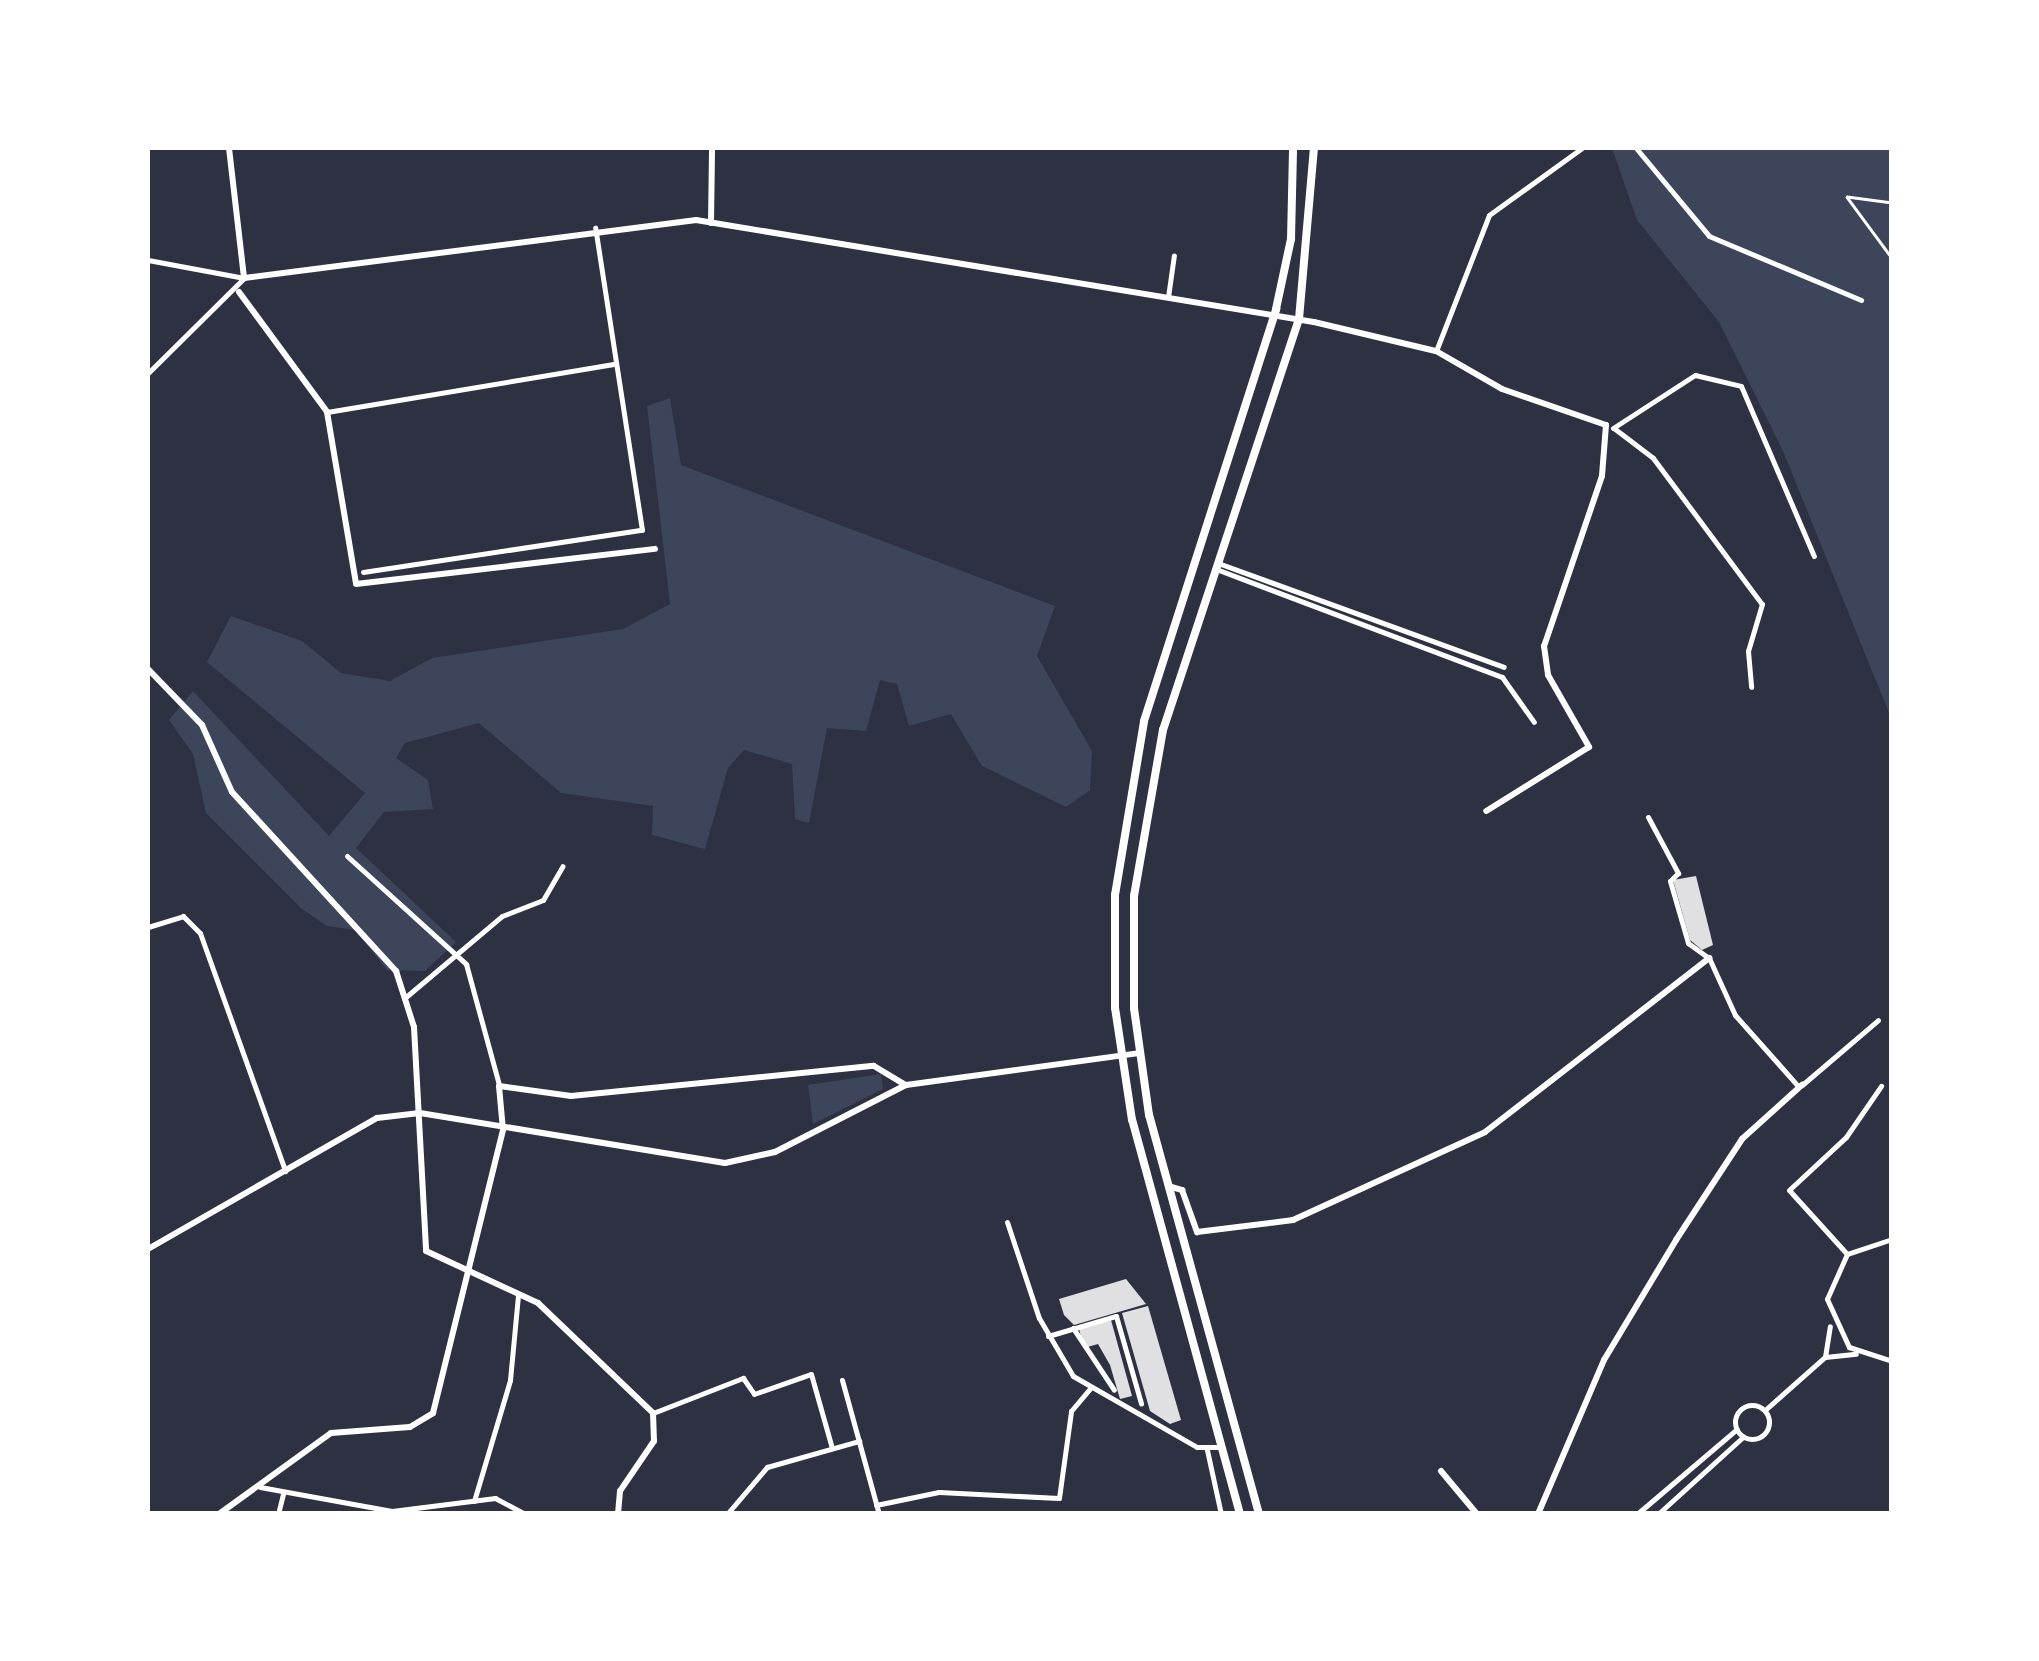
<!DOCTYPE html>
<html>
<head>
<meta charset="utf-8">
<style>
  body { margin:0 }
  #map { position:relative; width:2039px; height:1661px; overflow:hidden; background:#2d3142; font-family:"IBM Plex Sans",sans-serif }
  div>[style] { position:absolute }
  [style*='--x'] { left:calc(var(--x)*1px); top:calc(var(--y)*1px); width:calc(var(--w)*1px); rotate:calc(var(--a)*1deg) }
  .green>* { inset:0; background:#3c4559 }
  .building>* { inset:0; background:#e0e0e3 }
  .path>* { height:2.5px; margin:-1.25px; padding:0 1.25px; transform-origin:1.25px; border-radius:1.25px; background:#fff }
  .minor>* { height:5px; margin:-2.5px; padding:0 2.5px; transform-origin:2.5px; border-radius:2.5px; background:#fff }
  .minor>.ring { margin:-2.5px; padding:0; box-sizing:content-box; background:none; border:5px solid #fff; border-radius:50% }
  .tertiary>* { height:6px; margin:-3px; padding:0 3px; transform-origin:3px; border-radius:3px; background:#fff }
  .primary>* { height:8px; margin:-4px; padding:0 4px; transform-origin:4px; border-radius:4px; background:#fff }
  span { translate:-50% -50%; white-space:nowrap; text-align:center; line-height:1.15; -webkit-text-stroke:10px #fff; paint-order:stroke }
  .frame { position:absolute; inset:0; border:150px solid #fff; pointer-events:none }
</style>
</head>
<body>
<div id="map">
  <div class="green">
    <div style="clip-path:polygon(1612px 148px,1891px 148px,1891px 718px,1783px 451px,1719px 322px,1637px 220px)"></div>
    <div style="clip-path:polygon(670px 398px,681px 465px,1055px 606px,1037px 656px,1092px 751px,1090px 790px,1066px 807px,982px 766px,951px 714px,909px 726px,897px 684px,880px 680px,866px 731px,827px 728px,809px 823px,795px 819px,792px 764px,744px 750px,728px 768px,705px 849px,652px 835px,653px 806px,561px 793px,479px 723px,405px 743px,396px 758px,428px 780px,433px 809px,384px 812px,356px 848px,456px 942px,425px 971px,387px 970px,355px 930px,327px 926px,302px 909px,206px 813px,193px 754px,169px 720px,193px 691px,329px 836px,365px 793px,207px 662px,231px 616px,302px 641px,341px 673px,390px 681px,432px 658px,623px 629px,670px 604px,647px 406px)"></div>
    <div style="clip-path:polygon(881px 1074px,883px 1089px,813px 1124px,808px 1085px)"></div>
  </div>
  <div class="building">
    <div style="clip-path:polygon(1696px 876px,1713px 945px,1702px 950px,1690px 940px,1673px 880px)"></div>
    <div style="clip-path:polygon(1126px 1279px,1146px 1304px,1074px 1325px,1064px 1315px,1059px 1299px)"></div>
    <div style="clip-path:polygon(1148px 1306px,1181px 1420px,1170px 1424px,1150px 1411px,1122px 1313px)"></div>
    <div style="clip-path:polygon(1111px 1320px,1132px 1396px,1120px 1399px,1110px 1365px,1098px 1344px,1084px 1348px,1079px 1329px)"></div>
  </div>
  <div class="path">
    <div style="--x:1892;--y:203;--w:45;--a:-172.4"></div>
    <div style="--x:1847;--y:197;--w:76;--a:53.6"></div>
  </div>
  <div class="minor">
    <div style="--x:1636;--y:148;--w:114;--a:50.3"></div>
    <div style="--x:1709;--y:236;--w:165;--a:22.8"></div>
    <div style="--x:148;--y:260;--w:98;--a:10.6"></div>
    <div style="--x:244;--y:278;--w:135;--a:135.3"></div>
    <div style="--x:1168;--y:297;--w:42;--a:-81.9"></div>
    <div style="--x:1436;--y:351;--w:146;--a:-68.7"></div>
    <div style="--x:1489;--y:215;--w:115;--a:-35.8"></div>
    <div style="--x:327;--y:412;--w:292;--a:-9.5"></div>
    <div style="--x:1613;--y:428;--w:98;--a:-32.9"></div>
    <div style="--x:1695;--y:375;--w:47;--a:13.4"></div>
    <div style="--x:1741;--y:386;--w:185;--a:66.8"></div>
    <div style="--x:1615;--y:429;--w:48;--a:37.3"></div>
    <div style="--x:1653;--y:458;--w:182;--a:53.3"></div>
    <div style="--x:1762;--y:604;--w:49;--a:106.6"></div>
    <div style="--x:1748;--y:651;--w:36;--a:85"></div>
    <div style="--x:1218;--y:563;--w:304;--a:20"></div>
    <div style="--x:1216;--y:569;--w:306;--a:20.7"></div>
    <div style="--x:1502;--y:677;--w:55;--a:54.6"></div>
    <div style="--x:363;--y:572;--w:282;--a:-8.6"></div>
    <div style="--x:642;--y:530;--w:306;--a:-98.8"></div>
    <div style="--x:1648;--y:817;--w:64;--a:61.8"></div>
    <div style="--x:1678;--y:873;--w:11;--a:135"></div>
    <div style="--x:1670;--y:881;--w:65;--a:73.8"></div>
    <div style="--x:1688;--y:943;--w:26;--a:36"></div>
    <div style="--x:1709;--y:958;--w:63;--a:65.5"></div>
    <div style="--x:1735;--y:1015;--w:96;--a:48.4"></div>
    <div style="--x:347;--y:856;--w:161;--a:42.2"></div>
    <div style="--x:466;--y:964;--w:125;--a:74.7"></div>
    <div style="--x:148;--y:927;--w:37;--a:-17"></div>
    <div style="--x:183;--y:916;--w:24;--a:45"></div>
    <div style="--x:200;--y:933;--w:253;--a:70.3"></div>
    <div style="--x:407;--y:996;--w:124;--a:-40.1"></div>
    <div style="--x:502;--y:916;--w:44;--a:-21.3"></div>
    <div style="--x:543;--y:900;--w:39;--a:-60"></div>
    <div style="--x:1802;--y:1085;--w:100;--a:-40.5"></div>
    <div style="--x:1007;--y:1222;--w:101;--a:71.6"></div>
    <div style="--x:1039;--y:1318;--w:67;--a:59.6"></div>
    <div style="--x:1073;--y:1376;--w:143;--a:29.8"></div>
    <div style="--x:1197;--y:1447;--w:24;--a:0"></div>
    <div style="--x:1892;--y:1239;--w:47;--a:161.6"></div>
    <div style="--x:1847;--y:1254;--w:49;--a:114"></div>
    <div style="--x:1827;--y:1299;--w:53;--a:65.4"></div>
    <div style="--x:1849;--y:1347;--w:45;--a:18"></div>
    <div style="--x:1847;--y:1254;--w:86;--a:-132.2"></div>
    <div style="--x:1789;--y:1190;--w:78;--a:-42.9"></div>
    <div style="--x:1846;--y:1137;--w:62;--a:-55.5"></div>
    <div style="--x:1073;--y:1328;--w:74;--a:56.5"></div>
    <div style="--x:1048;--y:1336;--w:71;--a:-16.4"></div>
    <div style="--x:1116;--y:1316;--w:91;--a:74"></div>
    <div style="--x:1825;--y:1357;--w:31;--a:-81"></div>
    <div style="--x:842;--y:1380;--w:139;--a:74.6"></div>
    <div class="ring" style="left:1735px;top:1405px;width:29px;height:29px"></div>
    <div style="--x:1765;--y:1410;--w:80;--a:-41.5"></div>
    <div style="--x:1825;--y:1357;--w:31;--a:-6"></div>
    <div style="--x:653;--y:1413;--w:97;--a:-21.3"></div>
    <div style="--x:743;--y:1378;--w:19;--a:55"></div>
    <div style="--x:754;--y:1394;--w:60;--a:-19.3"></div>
    <div style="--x:811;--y:1374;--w:77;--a:74.2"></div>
    <div style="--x:1207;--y:1450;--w:66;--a:77.7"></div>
    <div style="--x:260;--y:1487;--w:134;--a:10.3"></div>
    <div style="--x:392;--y:1511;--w:104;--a:-7.2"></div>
    <div style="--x:495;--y:1498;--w:34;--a:28"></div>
    <div style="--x:474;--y:1501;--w:126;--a:-73.4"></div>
    <div style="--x:510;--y:1380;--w:85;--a:-84.6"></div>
    <div style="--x:876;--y:1505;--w:64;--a:-11.7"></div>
    <div style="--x:939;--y:1492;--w:120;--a:2.9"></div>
    <div style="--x:1059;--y:1498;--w:88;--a:-82.1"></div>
    <div style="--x:1071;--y:1411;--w:30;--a:-50"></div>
    <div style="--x:278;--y:1514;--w:21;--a:-76"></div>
    <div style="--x:727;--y:1514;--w:62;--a:-49.6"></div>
    <div style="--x:767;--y:1467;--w:96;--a:-15.8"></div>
    <div style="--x:1637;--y:1514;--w:131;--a:-40.4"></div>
    <div style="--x:1658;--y:1514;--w:115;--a:-42.2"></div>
  </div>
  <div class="tertiary">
    <div style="--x:229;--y:148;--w:131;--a:83.4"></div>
    <div style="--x:244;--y:278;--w:456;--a:-7.3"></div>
    <div style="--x:696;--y:220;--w:626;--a:9.37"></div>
    <div style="--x:1314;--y:322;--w:125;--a:13.4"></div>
    <div style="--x:1436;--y:351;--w:76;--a:29.9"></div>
    <div style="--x:1502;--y:389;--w:110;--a:19.1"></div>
    <div style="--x:1606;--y:425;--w:51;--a:94.5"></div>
    <div style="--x:1602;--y:476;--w:180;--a:108.8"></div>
    <div style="--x:1544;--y:646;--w:29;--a:82"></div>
    <div style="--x:1548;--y:675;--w:83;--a:60.3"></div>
    <div style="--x:1589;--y:747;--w:121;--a:148.1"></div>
    <div style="--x:711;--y:223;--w:75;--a:-89.2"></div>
    <div style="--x:239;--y:292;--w:149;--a:53.7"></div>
    <div style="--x:327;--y:412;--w:174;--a:80.4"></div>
    <div style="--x:356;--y:584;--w:301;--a:-6.7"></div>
    <div style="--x:148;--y:669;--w:78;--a:46"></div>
    <div style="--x:202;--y:725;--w:73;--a:65.9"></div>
    <div style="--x:232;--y:792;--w:243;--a:47.5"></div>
    <div style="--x:396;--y:971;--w:59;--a:72.2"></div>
    <div style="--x:414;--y:1027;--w:224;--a:86.9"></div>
    <div style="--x:426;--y:1251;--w:123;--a:24.9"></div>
    <div style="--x:538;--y:1303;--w:159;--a:43.7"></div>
    <div style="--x:653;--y:1413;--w:28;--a:88"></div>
    <div style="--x:654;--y:1441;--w:60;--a:124.2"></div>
    <div style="--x:620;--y:1491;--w:23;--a:95"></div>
    <div style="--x:1168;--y:1186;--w:15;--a:16"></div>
    <div style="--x:1182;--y:1190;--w:45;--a:70.3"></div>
    <div style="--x:1197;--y:1232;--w:97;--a:-7.1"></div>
    <div style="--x:1293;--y:1220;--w:211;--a:-24.6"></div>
    <div style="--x:1485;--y:1132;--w:284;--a:-37.8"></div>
    <div style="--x:148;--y:1249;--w:264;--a:-29.8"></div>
    <div style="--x:377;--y:1118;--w:43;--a:-6.6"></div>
    <div style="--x:420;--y:1113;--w:309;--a:9.3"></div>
    <div style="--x:725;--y:1163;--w:51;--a:-12.4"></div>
    <div style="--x:775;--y:1152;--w:147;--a:-27.1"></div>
    <div style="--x:1441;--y:1471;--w:56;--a:50.1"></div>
    <div style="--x:219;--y:1514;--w:138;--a:-35.9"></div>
    <div style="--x:331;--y:1433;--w:79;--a:-4.3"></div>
    <div style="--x:410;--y:1427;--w:27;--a:-31"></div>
    <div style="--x:433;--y:1413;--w:292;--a:-76.1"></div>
    <div style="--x:503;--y:1130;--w:44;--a:-95.2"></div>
    <div style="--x:499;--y:1086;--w:73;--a:7.9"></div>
    <div style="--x:571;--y:1096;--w:304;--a:-5.7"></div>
    <div style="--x:874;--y:1066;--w:37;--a:31"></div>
    <div style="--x:906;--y:1085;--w:235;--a:-7.8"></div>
    <div style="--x:1538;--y:1514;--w:168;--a:-66.8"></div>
    <div style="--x:1604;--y:1360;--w:140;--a:-59"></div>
    <div style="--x:1676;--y:1240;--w:121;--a:-56.8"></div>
    <div style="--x:1742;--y:1139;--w:81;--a:-42"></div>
  </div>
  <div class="primary">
    <div style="--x:1240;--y:1514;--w:409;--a:-105.3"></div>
    <div style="--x:1132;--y:1120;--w:113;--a:-98.6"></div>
    <div style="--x:1115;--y:1008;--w:113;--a:-90"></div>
    <div style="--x:1115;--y:895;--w:176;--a:-80.5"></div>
    <div style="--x:1144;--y:721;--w:433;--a:-72.2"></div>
    <div style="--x:1276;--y:309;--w:72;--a:-77.9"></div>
    <div style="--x:1291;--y:239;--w:91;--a:-88.7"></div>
    <div style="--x:1259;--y:1514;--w:414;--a:-105.4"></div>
    <div style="--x:1149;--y:1115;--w:108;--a:-98"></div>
    <div style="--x:1134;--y:1008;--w:112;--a:-90"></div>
    <div style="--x:1134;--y:896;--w:169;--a:-80.1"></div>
    <div style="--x:1163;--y:730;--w:433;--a:-71.7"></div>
    <div style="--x:1299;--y:319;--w:172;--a:-85"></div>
  </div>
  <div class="frame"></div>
</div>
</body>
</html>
